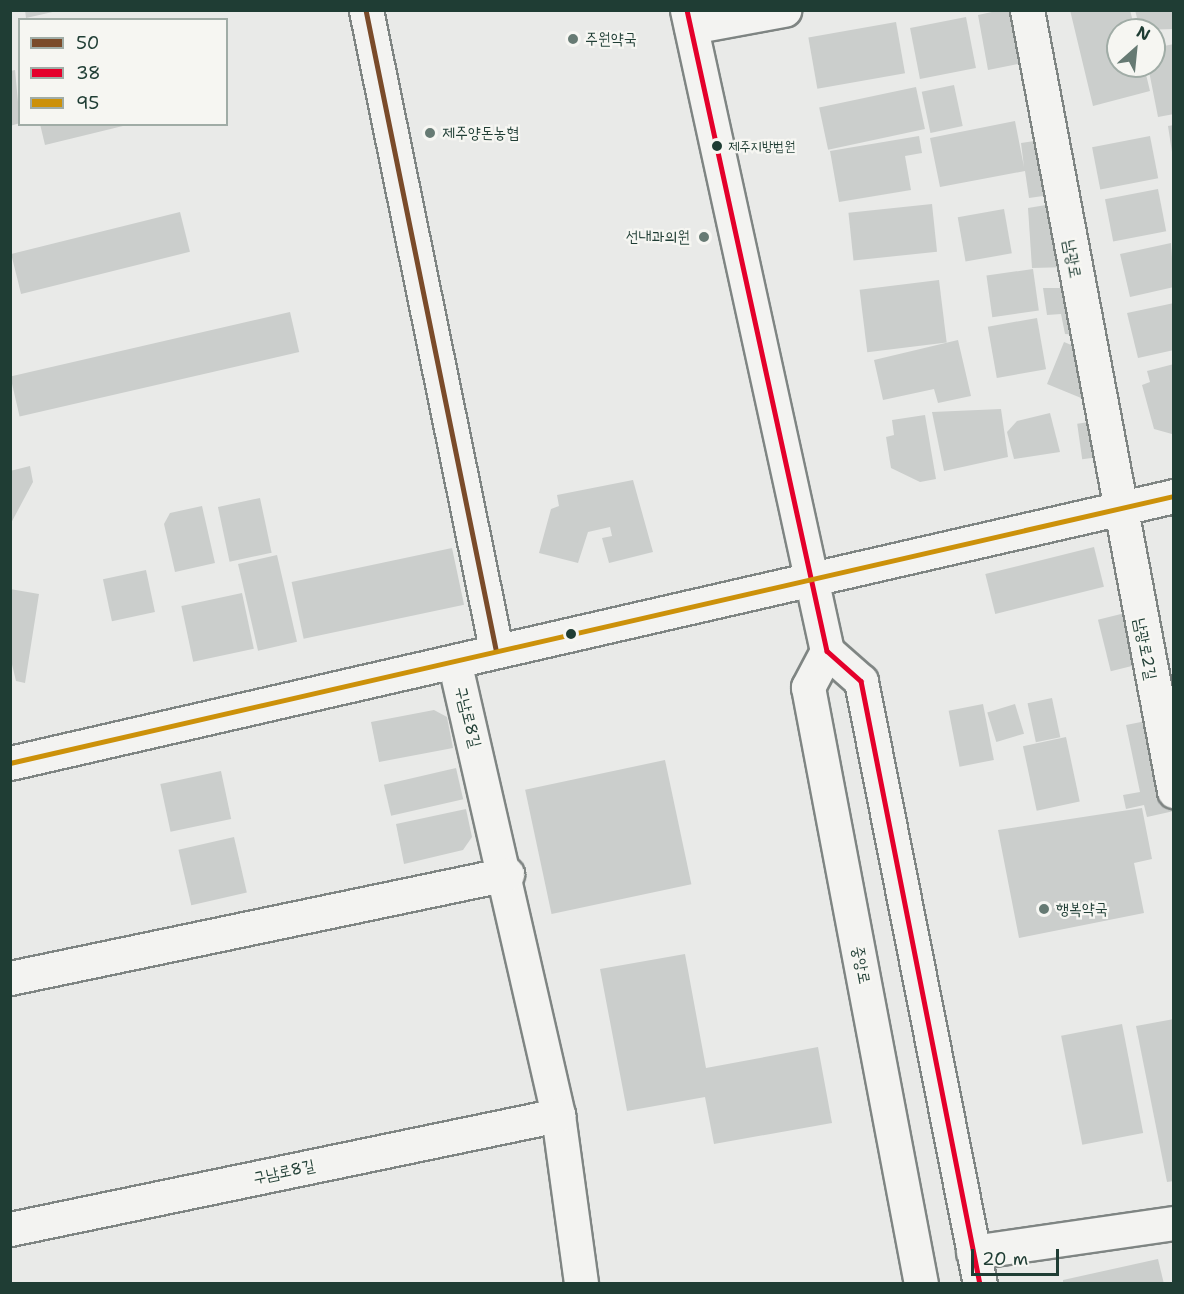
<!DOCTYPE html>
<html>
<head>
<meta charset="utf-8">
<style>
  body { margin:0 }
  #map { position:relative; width:1184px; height:1294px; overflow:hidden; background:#e9eae8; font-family:"Shantell Sans","Poor Story",sans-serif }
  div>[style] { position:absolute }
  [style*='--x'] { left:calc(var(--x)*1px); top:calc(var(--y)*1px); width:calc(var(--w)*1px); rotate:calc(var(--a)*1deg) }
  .building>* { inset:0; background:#cbcecc; transform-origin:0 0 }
  .roads { filter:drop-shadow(2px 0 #7f8583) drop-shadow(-2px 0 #7f8583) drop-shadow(0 2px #7f8583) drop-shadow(0 -2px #7f8583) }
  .minor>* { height:33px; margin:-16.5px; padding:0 16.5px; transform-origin:16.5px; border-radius:16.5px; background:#f3f3f1 }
  .major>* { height:33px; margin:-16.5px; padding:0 16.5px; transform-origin:16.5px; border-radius:16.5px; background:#f3f3f1 }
  .bus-1>* { height:4.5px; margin:-2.25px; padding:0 2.25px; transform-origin:2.25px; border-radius:2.25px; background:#7a4b2a }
  .bus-2>* { height:4.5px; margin:-2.25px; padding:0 2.25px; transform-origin:2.25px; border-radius:2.25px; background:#e4002b }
  .bus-3>* { height:4.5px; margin:-2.25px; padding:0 2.25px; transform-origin:2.25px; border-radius:2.25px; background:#cc910a }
  .dots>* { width:16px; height:16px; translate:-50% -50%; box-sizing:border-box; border:3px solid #f6f6f2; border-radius:50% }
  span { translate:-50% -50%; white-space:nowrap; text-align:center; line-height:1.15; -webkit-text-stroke:4.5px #f6f6f2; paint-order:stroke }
  .bus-label { font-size:14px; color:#1f3d34 }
  .left { translate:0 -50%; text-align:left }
  .poi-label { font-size:16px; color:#1f3d34 }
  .right { translate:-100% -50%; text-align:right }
  .street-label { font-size:16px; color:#1f3d34 }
  .frame { position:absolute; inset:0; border:12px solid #1f3d34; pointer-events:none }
  .legend { position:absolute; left:18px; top:18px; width:210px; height:108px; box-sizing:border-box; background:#f6f6f2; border:2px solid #a0aca6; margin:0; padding:8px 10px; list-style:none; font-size:18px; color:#1f3d34 }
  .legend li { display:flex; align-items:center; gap:12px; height:30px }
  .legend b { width:30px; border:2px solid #a0aca6 }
  .north { position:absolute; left:1106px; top:18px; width:60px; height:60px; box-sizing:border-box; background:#f6f6f2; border:2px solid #a0aca6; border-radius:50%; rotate:27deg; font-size:16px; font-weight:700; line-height:24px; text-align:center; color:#1f3d34 }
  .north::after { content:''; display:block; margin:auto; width:21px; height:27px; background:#667a73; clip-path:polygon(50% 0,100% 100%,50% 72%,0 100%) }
  .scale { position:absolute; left:971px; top:1249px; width:88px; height:27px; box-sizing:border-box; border:3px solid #1f3d34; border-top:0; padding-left:8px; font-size:18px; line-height:21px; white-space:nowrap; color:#1f3d34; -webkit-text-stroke:4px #f6f6f2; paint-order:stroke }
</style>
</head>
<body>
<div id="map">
  <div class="building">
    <div style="clip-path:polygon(25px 10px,57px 10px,57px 11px,26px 18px)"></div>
    <div style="clip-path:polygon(1001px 10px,1023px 10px,1033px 61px,988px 70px,978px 15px)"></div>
    <div style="clip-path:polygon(1070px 10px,1130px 10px,1135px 30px,1118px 30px,1118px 66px,1144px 66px,1150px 91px,1093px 106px)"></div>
    <div style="clip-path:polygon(1135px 10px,1174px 10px,1174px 29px,1140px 30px)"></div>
    <div style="left:966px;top:17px;width:52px;height:57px;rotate:79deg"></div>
    <div style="left:896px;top:22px;width:52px;height:89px;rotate:80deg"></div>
    <div style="clip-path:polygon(1174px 44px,1174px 114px,1158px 117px,1148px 66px,1154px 66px,1154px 48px)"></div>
    <div style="clip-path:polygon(15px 70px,20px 123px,10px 126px,10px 71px)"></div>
    <div style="left:954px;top:85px;width:42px;height:33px;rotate:78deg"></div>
    <div style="left:916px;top:87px;width:43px;height:99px;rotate:78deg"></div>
    <div style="clip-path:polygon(1015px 121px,1024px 167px,1021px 143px,1048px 139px,1057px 194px,1029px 198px,1025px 171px,940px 187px,930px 138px)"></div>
    <div style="clip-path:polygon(40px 124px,127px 124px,127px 125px,45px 145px)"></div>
    <div style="clip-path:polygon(1174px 125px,1174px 152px,1172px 152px,1168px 126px)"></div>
    <div style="clip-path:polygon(919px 136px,922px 153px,905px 156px,911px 190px,839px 202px,830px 151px)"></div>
    <div style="left:1150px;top:136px;width:43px;height:59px;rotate:79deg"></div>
    <div style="left:1158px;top:189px;width:43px;height:54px;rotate:79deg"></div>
    <div style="clip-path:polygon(1058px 203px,1069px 267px,1032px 268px,1028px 208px)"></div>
    <div style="left:932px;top:204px;width:48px;height:84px;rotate:84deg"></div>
    <div style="left:1004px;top:209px;width:45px;height:47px;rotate:80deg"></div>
    <div style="left:180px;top:212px;width:41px;height:174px;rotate:76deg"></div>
    <div style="clip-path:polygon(1171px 243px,1174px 287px,1130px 297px,1120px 254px)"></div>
    <div style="left:1033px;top:269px;width:42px;height:47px;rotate:82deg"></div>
    <div style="left:939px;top:280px;width:63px;height:80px;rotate:83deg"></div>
    <div style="clip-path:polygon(1043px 288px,1068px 288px,1079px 335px,1065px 334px,1061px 314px,1047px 315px)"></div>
    <div style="clip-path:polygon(1174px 303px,1174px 350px,1138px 358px,1127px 313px)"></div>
    <div style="left:290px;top:312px;width:41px;height:287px;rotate:77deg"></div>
    <div style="left:1037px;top:318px;width:52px;height:50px;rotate:80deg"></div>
    <div style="clip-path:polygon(958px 340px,971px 396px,938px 403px,934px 389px,883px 400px,874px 360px)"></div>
    <div style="clip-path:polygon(1064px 342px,1086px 351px,1077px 373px,1094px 381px,1086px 400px,1047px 384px)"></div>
    <div style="clip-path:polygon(1174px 364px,1174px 433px,1172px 434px,1154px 429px,1142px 385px,1150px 382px,1147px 371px)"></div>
    <div style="clip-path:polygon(1001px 409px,1008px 457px,944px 471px,932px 412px)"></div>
    <div style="clip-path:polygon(1050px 413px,1060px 452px,1014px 459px,1007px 432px,1017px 421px)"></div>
    <div style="clip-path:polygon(925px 415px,936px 479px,920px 482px,891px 468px,886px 437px,894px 435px,892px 420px)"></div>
    <div style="left:1096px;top:421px;width:36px;height:19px;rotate:82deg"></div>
    <div style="clip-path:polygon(30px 466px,33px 482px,10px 525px,10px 471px)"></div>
    <div style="clip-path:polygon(633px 480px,653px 552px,609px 563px,602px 538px,612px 536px,610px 527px,588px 532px,578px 563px,539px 553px,551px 509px,559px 506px,557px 495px)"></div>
    <div style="left:260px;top:498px;width:56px;height:43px;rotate:78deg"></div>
    <div style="clip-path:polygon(202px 506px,215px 563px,175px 572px,164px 524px,170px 513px)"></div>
    <div style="left:1094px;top:547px;width:41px;height:112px;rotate:76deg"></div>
    <div style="left:452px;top:548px;width:58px;height:164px;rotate:78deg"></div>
    <div style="left:277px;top:555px;width:89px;height:40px;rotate:77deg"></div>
    <div style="left:146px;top:570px;width:43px;height:44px;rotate:78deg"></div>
    <div style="clip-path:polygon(10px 589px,39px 594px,25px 683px,16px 681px,10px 656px)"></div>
    <div style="left:242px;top:593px;width:57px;height:62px;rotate:78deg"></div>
    <div style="left:1129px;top:612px;width:53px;height:32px;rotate:76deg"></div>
    <div style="left:1052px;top:698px;width:40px;height:25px;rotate:78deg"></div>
    <div style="left:983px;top:704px;width:57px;height:35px;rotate:79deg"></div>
    <div style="left:1015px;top:704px;width:31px;height:29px;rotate:73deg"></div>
    <div style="clip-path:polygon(434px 710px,447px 717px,453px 748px,379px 762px,371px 722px)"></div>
    <div style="clip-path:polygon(1156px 719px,1174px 811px,1147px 817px,1144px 805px,1126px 809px,1123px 795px,1140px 792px,1126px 725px)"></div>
    <div style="left:1066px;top:737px;width:66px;height:44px;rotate:78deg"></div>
    <div style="left:665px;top:760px;width:127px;height:143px;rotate:78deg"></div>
    <div style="left:456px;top:768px;width:32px;height:74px;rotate:77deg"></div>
    <div style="left:221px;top:771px;width:49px;height:62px;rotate:78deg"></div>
    <div style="clip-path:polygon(1142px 808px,1152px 859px,1134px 863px,1144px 913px,1019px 938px,998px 830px)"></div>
    <div style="clip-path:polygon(466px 809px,472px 837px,463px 850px,404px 864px,396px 824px)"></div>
    <div style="left:234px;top:837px;width:57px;height:57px;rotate:77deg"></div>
    <div style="clip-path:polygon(685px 954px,706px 1068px,818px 1047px,832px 1123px,714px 1144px,705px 1097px,627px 1111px,600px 969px)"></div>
    <div style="clip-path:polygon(1174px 1019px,1174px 1181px,1167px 1182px,1136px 1026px)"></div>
    <div style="left:1122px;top:1024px;width:111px;height:62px;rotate:79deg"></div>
    <div style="clip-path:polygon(1158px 1259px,1164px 1284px,1063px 1284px,1063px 1280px)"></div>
  </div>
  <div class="roads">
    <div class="minor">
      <div style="--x:366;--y:10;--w:652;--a:78.5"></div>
      <div style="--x:1027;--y:10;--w:795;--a:79.34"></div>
      <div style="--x:691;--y:27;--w:95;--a:-10.4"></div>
      <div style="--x:455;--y:665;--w:462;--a:77.1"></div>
      <div style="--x:558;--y:1115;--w:171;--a:82.2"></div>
      <div style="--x:10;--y:978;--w:508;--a:-11.82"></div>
      <div style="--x:10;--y:1229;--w:560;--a:-11.75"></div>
      <div style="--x:973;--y:1252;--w:203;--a:-8.2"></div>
    </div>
    <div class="major">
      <div style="--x:687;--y:10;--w:656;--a:77.68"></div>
      <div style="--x:827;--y:651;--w:45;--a:41.4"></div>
      <div style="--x:861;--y:681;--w:615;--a:78.84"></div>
      <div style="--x:827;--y:651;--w:41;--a:117.8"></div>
      <div style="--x:808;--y:687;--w:608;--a:79.28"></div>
      <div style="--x:10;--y:763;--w:1194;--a:-12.92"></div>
    </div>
  </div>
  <div class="bus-1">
    <div style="--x:366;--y:10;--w:652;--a:78.5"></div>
  </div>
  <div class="bus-2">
    <div style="--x:687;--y:10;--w:656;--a:77.68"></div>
    <div style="--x:827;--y:651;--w:45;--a:41.4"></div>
    <div style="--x:861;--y:681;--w:615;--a:78.84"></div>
  </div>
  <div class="bus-3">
    <div style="--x:10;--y:763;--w:1194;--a:-12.92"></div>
  </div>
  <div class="dots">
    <div style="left:573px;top:39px;background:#667a73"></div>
    <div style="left:430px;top:133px;background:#667a73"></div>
    <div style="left:717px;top:146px;background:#1f3d34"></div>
    <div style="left:704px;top:237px;background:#667a73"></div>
    <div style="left:571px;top:634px;background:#1f3d34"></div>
    <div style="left:1044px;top:909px;background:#667a73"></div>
  </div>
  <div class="bus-label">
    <span class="left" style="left:728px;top:146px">제주지방법원</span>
  </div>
  <div class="poi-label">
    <span class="left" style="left:585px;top:39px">주원약국</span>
    <span class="left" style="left:442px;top:133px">제주양돈농협</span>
    <span class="right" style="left:690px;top:237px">선내과의원</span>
    <span class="left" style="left:1056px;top:909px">행복약국</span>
  </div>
  <div class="street-label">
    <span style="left:1072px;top:259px;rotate:80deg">남광로</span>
    <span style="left:1145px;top:649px;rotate:79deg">남광로2길</span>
    <span style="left:468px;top:717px;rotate:76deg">구남로8길</span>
    <span style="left:861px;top:965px;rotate:79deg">중앙로</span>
    <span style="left:284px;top:1172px;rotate:-12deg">구남로8길</span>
  </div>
  <div class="frame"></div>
  <ul class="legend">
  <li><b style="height:8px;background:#7a4b2a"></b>50</li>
  <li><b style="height:8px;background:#e4002b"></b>38</li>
  <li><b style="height:8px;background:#cc910a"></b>95</li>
  </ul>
  <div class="north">N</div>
  <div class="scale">20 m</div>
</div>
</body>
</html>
